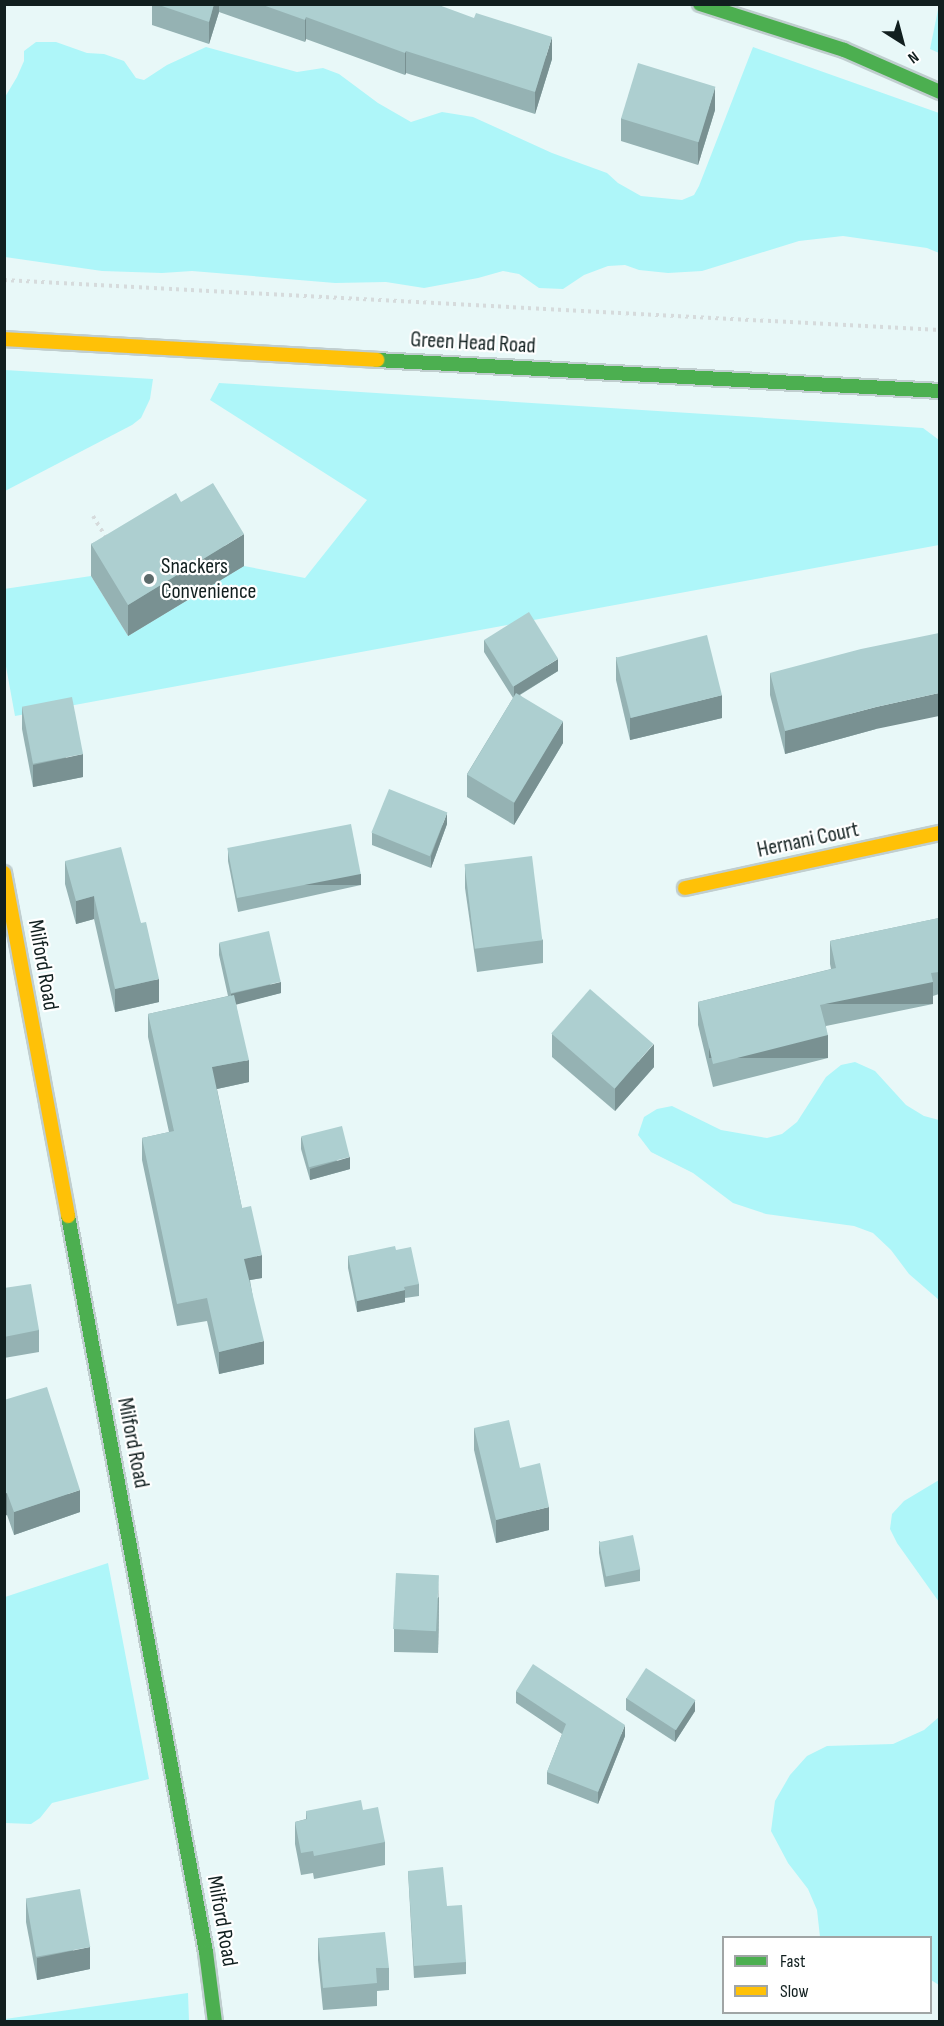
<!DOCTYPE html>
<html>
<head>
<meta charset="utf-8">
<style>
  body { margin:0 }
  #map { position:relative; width:944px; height:2026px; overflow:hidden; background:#e8f8f8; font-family:"Sofia Sans Condensed",sans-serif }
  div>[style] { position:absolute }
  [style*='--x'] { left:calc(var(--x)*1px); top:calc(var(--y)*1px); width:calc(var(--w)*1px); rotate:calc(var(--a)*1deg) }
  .green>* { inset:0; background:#aef6f9 }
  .path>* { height:4px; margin-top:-2px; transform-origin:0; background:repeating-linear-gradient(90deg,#d6dbdc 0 3px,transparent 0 7.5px) }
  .roads { filter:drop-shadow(2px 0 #c0cecf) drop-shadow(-2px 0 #c0cecf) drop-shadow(0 2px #c0cecf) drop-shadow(0 -2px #c0cecf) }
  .fast>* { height:14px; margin:-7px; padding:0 7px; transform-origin:7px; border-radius:7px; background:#4caf50 }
  .slow>* { height:14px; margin:-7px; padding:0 7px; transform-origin:7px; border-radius:7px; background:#ffc107 }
  .wall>* { inset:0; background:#95b2b3 }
  .shaded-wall>* { inset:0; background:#799192; transform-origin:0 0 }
  .building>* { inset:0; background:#adcfd0; transform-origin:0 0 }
  .dots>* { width:16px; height:16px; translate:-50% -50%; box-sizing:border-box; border:3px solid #fff; border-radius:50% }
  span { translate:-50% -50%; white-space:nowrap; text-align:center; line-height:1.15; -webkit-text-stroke:4.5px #fff; paint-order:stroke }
  .street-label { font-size:22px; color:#111f1f }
  .poi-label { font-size:22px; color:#111f1f }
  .left { translate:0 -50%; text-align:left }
  .frame { position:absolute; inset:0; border:6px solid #111f1f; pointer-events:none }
  .legend { position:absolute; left:722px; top:1936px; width:210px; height:78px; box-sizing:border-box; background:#fff; border:2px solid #a0a5a5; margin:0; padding:8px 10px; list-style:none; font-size:18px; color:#111f1f }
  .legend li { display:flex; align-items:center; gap:12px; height:30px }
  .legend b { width:30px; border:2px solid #a0a5a5 }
  .north { position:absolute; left:872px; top:12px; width:60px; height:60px; -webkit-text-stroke:4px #fff; paint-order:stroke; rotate:144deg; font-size:16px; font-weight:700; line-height:24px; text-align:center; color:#111f1f }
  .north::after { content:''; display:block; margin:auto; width:21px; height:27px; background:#111f1f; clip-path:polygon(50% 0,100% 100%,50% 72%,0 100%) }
</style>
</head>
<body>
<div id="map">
  <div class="green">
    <div style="clip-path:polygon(939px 5px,940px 5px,939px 53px,930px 49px)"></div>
    <div style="clip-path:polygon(36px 42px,56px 42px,87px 53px,104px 54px,124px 61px,136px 78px,144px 80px,167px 65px,206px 47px,297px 72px,323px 68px,339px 74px,378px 103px,411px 122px,442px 112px,473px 117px,552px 153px,607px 173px,618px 183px,641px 196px,682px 200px,694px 195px,699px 186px,753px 47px,939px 113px,939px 253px,927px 248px,843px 236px,799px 241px,702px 271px,668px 273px,639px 270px,625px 265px,608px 266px,584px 275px,563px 289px,539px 288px,519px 274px,503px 271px,478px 278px,424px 288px,386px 282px,335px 283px,192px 271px,162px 273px,102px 271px,5px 257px,5px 97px,17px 77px,24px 61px,24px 51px)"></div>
    <div style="clip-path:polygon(5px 370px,153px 379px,150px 399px,141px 418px,132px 425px,5px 491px)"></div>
    <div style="clip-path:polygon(219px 383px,923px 428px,939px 440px,939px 545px,15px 716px,5px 661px,4px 589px,91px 576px,128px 636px,244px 566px,305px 578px,367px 500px,210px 400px)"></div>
    <div style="clip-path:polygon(855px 1062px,875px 1071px,906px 1105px,924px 1116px,939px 1120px,939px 1300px,909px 1274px,891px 1250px,873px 1233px,854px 1226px,766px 1214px,733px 1203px,693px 1173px,651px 1152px,638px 1135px,644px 1117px,657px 1109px,672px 1106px,721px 1130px,767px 1138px,782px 1134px,797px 1122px,826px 1077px,841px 1065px)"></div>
    <div style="clip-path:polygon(939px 1480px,939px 1602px,897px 1543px,890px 1529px,892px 1514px,904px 1501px)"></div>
    <div style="clip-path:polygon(108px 1563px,149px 1779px,52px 1803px,40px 1818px,31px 1824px,5px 1823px,5px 1597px)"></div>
    <div style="clip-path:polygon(939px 1717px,939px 1985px,931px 1980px,930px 1938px,820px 1937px,817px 1910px,808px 1889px,788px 1863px,771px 1831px,775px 1801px,790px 1775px,807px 1756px,827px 1746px,893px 1744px,924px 1730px)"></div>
    <div style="clip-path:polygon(188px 1993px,189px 2021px,5px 2021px,5px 2019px)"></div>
  </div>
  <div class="path">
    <div style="--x:4;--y:280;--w:937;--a:3.06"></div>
    <div style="--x:93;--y:516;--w:26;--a:59"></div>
  </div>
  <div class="roads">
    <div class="fast">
      <div style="--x:700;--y:4;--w:151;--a:17.7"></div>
      <div style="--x:844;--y:50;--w:105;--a:23.6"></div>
      <div style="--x:377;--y:360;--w:564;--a:3.15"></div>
      <div style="--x:68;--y:1216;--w:749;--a:79.38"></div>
      <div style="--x:206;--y:1952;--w:71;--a:82.7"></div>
    </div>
    <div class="slow">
      <div style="--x:4;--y:339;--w:374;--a:3.2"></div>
      <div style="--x:4;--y:873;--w:349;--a:79.4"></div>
      <div style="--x:685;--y:888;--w:261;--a:-12.2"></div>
    </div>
  </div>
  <div class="wall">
    <div style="clip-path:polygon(152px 4px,436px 4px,552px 59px,535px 114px,406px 73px,405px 75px,306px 39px,305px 42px,219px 12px,209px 44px,152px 25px)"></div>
    <div style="clip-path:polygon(715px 110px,698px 165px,621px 141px,621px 118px)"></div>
    <div style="clip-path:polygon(181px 502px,244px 566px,128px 636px,91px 576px,91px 544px)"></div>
    <div style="clip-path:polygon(484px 640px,558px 671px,520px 695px,563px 743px,514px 825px,467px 797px,467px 774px,513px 698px,484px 652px)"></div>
    <div style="clip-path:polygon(616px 657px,722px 718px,630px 740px,616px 680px)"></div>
    <div style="clip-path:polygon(770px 673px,876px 729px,785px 754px,770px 695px)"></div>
    <div style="clip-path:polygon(22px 707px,83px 777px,33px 787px,22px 729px)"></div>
    <div style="clip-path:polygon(447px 824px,431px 868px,372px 845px,372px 833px)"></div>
    <div style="clip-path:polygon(228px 849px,361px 885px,238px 912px,228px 861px)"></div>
    <div style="clip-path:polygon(65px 861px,141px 923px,159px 1002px,115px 1012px,94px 919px,76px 924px,65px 884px)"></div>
    <div style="clip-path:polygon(465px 865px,543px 940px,543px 963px,477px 972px,465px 888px)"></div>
    <div style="clip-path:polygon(939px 918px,939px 994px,933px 996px,933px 1004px,826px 1026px,828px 1058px,713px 1087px,698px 1025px,698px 1002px,831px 969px,830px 964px,830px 941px)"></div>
    <div style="clip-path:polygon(219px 943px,281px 993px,236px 1004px,249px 1082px,217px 1089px,242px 1208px,262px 1278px,250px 1280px,264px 1364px,219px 1374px,207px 1321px,177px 1326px,142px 1160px,142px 1138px,169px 1132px,148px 1037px,148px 1014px,228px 996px,219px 955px)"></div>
    <div style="clip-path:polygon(552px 1034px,654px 1067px,615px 1111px,552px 1057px)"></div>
    <div style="clip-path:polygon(301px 1137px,350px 1169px,310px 1180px,301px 1149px)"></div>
    <div style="clip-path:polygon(396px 1250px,419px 1284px,419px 1296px,405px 1298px,405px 1302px,357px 1312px,348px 1268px,348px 1256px)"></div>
    <div style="clip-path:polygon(4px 1288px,39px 1330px,39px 1352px,4px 1358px)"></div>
    <div style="clip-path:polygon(4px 1400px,80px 1512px,14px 1535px,7px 1515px,4px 1517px)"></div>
    <div style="clip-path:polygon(474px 1428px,549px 1530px,496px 1543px,474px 1450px)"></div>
    <div style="clip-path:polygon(599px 1541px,640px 1569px,640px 1581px,605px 1587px,599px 1553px)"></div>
    <div style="clip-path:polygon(439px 1597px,438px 1653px,394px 1652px,394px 1629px)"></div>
    <div style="clip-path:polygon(516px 1691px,625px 1736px,598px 1804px,547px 1784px,547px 1772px,562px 1734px,516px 1703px)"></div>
    <div style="clip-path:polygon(626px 1698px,695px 1711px,675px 1742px,626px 1710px)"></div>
    <div style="clip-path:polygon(363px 1810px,385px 1842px,385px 1865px,314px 1879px,313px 1873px,301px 1875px,295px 1844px,295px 1822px,306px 1819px,306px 1811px)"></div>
    <div style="clip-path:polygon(408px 1871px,447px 1906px,466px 1962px,466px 1974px,414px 1978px)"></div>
    <div style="clip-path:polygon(26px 1899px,90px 1969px,37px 1980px,26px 1922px)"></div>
    <div style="clip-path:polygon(318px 1938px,389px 1968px,389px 1990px,377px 1991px,377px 2006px,323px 2010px,318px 1960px)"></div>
  </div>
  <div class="shaded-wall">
    <div style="clip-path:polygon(214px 4px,219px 4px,219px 12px,209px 44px,209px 22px)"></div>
    <div style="clip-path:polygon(306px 17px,306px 39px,305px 42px,305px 20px)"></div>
    <div style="clip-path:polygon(552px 37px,552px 59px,535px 114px,535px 92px)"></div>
    <div style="clip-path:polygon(406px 51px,406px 73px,405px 75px,405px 53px)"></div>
    <div style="clip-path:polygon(715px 87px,715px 110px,698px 165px,698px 142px)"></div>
    <div style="clip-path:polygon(244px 534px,244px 566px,128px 636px,128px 605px)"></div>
    <div style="clip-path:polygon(558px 659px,558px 671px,514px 698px,514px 686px)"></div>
    <div style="clip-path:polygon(939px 693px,939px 716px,876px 729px,785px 754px,785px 731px,876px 707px)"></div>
    <div style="clip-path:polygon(722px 695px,722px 718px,630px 740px,630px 718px)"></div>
    <div style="clip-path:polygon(563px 721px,563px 743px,514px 825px,514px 802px)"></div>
    <div style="clip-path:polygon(83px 754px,83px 777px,33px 787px,33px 765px)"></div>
    <div style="clip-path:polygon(447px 813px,447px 824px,431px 868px,431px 856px)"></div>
    <div style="left:361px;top:874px;width:11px;height:126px;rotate:90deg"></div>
    <div style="clip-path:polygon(94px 896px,94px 919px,76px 924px,76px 901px)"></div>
    <div style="clip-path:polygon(159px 979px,159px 1002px,115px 1012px,115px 989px)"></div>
    <div style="clip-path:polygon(281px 982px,281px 993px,231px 1006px,231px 994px)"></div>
    <div style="left:933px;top:982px;width:22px;height:115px;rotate:90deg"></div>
    <div style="left:828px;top:1035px;width:23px;height:119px;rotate:90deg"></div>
    <div style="clip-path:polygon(654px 1044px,654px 1067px,615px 1111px,615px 1088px)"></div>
    <div style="clip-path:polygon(249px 1060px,249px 1082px,212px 1090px,212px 1067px)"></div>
    <div style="clip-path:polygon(350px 1157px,350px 1169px,310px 1180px,310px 1169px)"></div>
    <div style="clip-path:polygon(262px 1255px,262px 1278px,244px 1281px,244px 1259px)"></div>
    <div style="clip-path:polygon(405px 1290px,405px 1302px,357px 1312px,357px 1301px)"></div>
    <div style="clip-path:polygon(264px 1341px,264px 1364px,219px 1374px,219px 1352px)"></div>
    <div style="clip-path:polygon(80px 1490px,80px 1512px,14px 1535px,14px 1512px)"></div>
    <div style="left:7px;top:1493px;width:22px;height:3px;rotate:90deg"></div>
    <div style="clip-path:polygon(549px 1507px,549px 1530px,496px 1543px,496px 1520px)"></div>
    <div style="clip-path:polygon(439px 1575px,439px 1597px,438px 1653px,438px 1630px)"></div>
    <div style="clip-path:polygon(695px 1700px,695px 1711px,675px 1742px,675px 1730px)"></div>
    <div style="clip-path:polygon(625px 1725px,625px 1736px,598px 1804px,598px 1792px)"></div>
    <div style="clip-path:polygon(90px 1947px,90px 1969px,37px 1980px,37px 1958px)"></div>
  </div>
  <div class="building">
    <div style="clip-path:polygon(156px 4px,214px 4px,209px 22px)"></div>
    <div style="clip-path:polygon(260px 4px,436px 4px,474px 18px,476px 13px,552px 37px,535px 92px,406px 51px,405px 53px,306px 17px,305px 20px)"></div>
    <div style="left:638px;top:63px;width:81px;height:58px;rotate:17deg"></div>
    <div style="clip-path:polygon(213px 483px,244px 534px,128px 605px,91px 544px,176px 493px,181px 502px)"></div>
    <div style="left:529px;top:612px;width:55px;height:53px;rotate:58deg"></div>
    <div style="clip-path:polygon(939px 633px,939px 693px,876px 707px,785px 731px,770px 673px,861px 649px)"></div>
    <div style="left:707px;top:635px;width:62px;height:94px;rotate:76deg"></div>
    <div style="left:516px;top:693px;width:55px;height:95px;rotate:31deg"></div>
    <div style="left:72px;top:697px;width:58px;height:51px;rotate:79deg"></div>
    <div style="left:389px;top:789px;width:63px;height:47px;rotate:22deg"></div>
    <div style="left:351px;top:824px;width:51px;height:126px;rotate:79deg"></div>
    <div style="clip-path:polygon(121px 847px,141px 923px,146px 922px,159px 979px,115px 989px,94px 896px,76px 901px,65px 861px)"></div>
    <div style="left:532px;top:856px;width:85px;height:68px;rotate:83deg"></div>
    <div style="clip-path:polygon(939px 918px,939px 972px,931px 973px,933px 982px,820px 1005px,828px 1035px,713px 1064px,698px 1002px,836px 968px,830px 941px)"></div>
    <div style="left:269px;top:931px;width:52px;height:51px;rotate:77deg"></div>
    <div style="left:590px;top:989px;width:84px;height:59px;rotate:41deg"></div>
    <div style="clip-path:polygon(234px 995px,249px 1060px,212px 1067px,242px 1208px,251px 1206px,262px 1255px,244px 1259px,264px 1341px,219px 1352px,207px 1298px,177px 1304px,142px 1138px,174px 1131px,148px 1014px)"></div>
    <div style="left:342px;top:1126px;width:32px;height:42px;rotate:76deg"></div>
    <div style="clip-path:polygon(395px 1246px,396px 1250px,411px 1247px,419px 1284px,404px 1287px,405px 1290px,357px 1301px,348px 1256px)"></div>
    <div style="clip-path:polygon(31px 1284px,39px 1330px,4px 1337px,4px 1288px)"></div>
    <div style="clip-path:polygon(47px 1387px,80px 1490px,14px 1512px,7px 1493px,4px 1494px,4px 1400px)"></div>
    <div style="clip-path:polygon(509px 1420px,520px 1468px,540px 1463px,549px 1507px,496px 1520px,474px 1428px)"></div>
    <div style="left:633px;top:1535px;width:35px;height:35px;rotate:78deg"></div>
    <div style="left:396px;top:1573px;width:43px;height:56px;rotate:3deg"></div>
    <div style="clip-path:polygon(533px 1664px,625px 1725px,598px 1792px,547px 1772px,566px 1724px,516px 1691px)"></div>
    <div style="left:646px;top:1668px;width:59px;height:36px;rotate:33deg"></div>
    <div style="clip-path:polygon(361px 1800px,363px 1810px,378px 1807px,385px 1842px,314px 1856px,313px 1851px,301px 1853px,295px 1822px,307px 1819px,306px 1811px)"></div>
    <div style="clip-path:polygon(443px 1867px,447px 1906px,462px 1905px,466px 1962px,414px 1966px,408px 1871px)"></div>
    <div style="left:80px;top:1889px;width:59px;height:55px;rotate:80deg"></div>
    <div style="clip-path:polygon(385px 1932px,389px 1968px,376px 1968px,377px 1983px,323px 1988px,318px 1938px)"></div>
  </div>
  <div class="dots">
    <div style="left:149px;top:579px;background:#5c6b6b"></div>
  </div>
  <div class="street-label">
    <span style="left:473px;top:343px;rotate:3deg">Green Head Road</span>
    <span style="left:808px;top:840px;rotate:-12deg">Hernani Court</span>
    <span style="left:43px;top:965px;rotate:80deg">Milford Road</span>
    <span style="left:133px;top:1443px;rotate:79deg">Milford Road</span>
    <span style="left:222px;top:1921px;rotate:80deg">Milford Road</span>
  </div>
  <div class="poi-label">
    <span class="left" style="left:161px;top:579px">Snackers<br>Convenience</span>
  </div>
  <div class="frame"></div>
  <ul class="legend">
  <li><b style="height:8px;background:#4caf50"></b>Fast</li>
  <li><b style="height:8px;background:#ffc107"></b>Slow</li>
  </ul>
  <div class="north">N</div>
</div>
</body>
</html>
